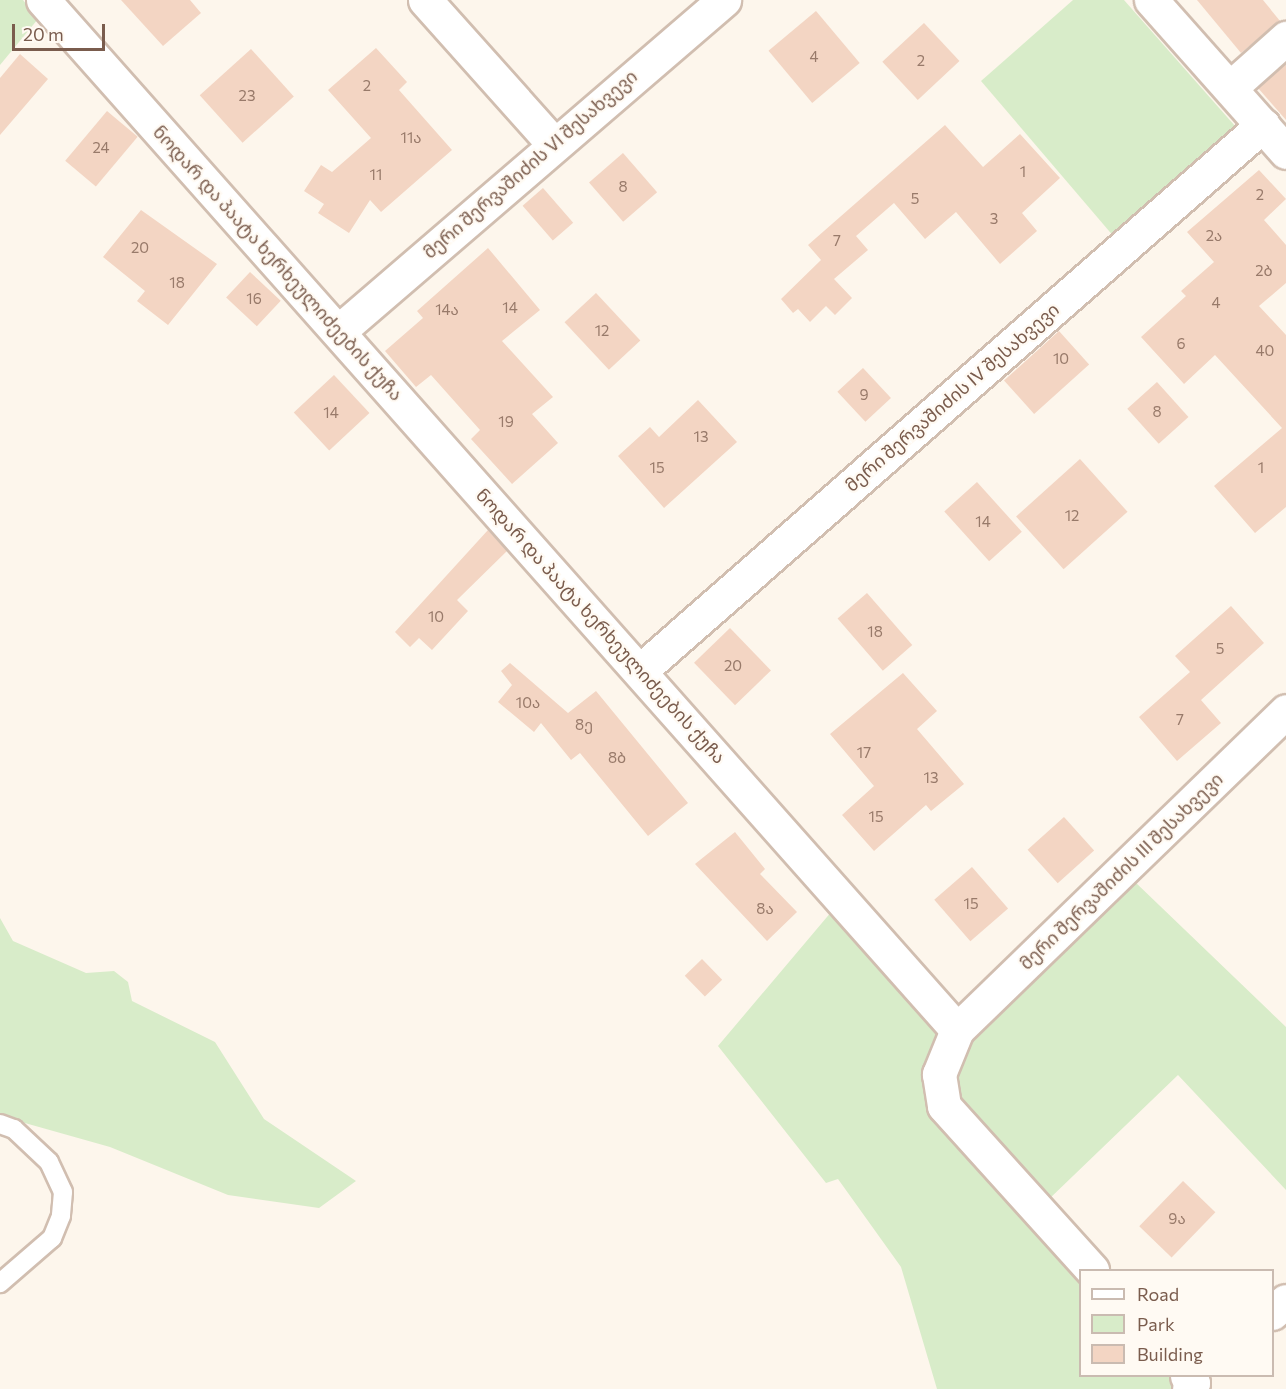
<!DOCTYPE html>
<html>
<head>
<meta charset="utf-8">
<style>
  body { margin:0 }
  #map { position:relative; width:1286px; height:1389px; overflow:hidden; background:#fdf6ec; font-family:Commissioner,"Noto Sans Georgian",sans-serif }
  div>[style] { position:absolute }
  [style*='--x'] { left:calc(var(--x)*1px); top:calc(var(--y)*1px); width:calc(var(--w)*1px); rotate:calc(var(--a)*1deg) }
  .green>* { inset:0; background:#d8ecc9 }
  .building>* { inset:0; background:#f3d5c3; transform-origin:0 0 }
  .roads { filter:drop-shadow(2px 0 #d1beb0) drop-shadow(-2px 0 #d1beb0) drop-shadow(0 2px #d1beb0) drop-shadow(0 -2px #d1beb0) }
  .service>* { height:18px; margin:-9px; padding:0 9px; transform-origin:9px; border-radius:9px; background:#fff }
  .minor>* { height:33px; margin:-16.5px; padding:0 16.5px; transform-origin:16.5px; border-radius:16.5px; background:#fff }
  .tertiary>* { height:33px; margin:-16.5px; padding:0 16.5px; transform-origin:16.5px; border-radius:16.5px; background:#fff }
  span { translate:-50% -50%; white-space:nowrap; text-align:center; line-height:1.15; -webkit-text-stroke:4.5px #fffaf3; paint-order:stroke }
  .number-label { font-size:15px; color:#987a6a }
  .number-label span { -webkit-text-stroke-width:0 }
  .street-label { font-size:18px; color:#7a5c4d }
  .legend { position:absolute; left:1079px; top:1269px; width:195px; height:108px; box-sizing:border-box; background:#fffaf3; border:2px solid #cabbb1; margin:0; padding:8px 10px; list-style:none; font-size:18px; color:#7a5c4d }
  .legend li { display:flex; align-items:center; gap:12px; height:30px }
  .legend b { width:30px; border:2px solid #cabbb1 }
  .scale { position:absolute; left:12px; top:24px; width:93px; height:27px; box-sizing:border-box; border:3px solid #7a5c4d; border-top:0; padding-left:8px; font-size:18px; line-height:21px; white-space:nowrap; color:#7a5c4d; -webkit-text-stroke:4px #fffaf3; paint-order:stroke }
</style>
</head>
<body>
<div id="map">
  <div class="green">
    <div style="clip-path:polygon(0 0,23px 0,38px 19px,0 65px)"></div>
    <div style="clip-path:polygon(1073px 0,1124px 0,1235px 126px,1115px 238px,981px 81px)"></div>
    <div style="clip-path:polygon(1134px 881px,1286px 1027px,1286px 1190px,1178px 1075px,1047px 1201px,952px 1095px,960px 1050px)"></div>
    <div style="clip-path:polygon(832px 911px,946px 1034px,928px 1087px,1080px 1275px,1080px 1376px,1172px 1376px,1173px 1389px,937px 1389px,901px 1267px,838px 1179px,826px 1183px,718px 1046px)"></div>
    <div style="clip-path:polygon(0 918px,13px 941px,86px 973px,114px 971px,128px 982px,132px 1001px,215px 1042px,264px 1119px,356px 1181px,319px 1208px,228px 1195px,110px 1147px,0 1116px)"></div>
  </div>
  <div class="building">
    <div style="clip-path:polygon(121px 0,190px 0,201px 13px,163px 46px)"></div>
    <div style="clip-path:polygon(1197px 0,1263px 0,1280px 21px,1241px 53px)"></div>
    <div style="left:816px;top:11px;width:68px;height:62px;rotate:50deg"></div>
    <div style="left:924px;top:23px;width:52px;height:57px;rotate:47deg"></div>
    <div style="clip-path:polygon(376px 48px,407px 82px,399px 90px,452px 150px,381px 212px,370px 200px,349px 233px,318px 213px,324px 204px,304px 191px,321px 165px,332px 172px,371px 138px,328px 90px)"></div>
    <div style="left:251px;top:49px;width:64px;height:69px;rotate:48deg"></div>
    <div style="clip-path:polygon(20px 54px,48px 79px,0 135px,0 78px)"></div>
    <div style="clip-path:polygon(1286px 63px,1286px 120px,1258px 88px)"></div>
    <div style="left:107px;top:111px;width:40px;height:65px;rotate:40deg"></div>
    <div style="clip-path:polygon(945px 125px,983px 167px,1020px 134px,1060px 178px,1022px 213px,1037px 231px,1000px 264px,956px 212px,925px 239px,894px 203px,856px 236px,868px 250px,834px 279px,852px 298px,835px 315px,826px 306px,810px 322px,798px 309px,793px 313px,781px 299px,821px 260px,808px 245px)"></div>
    <div style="left:623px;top:153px;width:52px;height:45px;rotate:49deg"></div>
    <div style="clip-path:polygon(1259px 170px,1286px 199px,1264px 220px,1286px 245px,1286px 283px,1259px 306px,1286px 335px,1286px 507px,1255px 533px,1214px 486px,1282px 428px,1215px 355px,1184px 384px,1141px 337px,1186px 296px,1181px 291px,1214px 262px,1187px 232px)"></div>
    <div style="left:543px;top:188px;width:46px;height:27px;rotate:49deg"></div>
    <div style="clip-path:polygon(141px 210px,217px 264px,168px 325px,137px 301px,145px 291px,103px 257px)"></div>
    <div style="clip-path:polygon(488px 248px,540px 310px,502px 341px,553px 397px,532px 414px,558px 443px,512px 484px,471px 439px,480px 430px,431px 375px,416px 387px,385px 351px,423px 318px,417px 311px)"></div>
    <div style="left:250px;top:272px;width:42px;height:35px;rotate:43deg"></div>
    <div style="left:596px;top:293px;width:65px;height:43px;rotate:47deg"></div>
    <div style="left:1059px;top:331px;width:45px;height:74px;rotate:48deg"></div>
    <div style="left:863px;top:368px;width:41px;height:35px;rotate:47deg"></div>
    <div style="left:334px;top:375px;width:52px;height:55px;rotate:47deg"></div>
    <div style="left:1157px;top:382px;width:47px;height:40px;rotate:48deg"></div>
    <div style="clip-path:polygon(698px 400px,737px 442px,664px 508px,618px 456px,650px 427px,659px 437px)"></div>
    <div style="left:1080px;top:459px;width:71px;height:86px;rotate:48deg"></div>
    <div style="left:977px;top:482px;width:67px;height:44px;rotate:48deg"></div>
    <div style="clip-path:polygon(488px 530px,507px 551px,457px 600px,468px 611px,432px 650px,419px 638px,410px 647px,395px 632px)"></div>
    <div style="left:867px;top:593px;width:69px;height:39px;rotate:49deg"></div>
    <div style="clip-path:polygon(1231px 606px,1264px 643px,1201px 700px,1221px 723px,1177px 761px,1139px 717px,1190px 672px,1175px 656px)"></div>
    <div style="left:730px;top:628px;width:59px;height:50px;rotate:46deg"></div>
    <div style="clip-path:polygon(510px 663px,568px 713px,596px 691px,688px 803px,648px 836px,580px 753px,571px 760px,541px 723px,534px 732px,498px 702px,512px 685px,501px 671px)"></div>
    <div style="clip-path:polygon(903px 673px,937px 711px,917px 729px,964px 784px,931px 811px,926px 805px,874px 851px,842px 815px,874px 786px,830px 734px)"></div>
    <div style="left:1064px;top:817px;width:45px;height:49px;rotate:48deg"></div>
    <div style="clip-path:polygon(735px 832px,765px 869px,760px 874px,797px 912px,767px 941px,695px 864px)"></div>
    <div style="left:972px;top:867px;width:55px;height:50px;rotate:49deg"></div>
    <div style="left:702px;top:959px;width:29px;height:24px;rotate:46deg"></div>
    <div style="left:1183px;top:1181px;width:45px;height:63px;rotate:44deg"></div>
  </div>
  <div class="roads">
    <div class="service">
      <div style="--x:0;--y:1124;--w:15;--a:20"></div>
      <div style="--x:14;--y:1129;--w:48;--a:43.3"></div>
      <div style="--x:49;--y:1162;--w:33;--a:65"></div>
      <div style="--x:63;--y:1192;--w:24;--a:95"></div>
      <div style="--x:61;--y:1216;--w:24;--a:112"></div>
      <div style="--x:52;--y:1238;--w:69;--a:139.1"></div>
    </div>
    <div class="minor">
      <div style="--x:43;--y:0;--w:1377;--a:48.41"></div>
      <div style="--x:957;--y:1030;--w:48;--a:112.2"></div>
      <div style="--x:939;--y:1074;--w:32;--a:81"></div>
      <div style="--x:944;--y:1106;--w:221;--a:47.9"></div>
      <div style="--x:425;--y:0;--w:192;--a:48.2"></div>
      <div style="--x:1231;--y:87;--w:74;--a:-41.7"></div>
      <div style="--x:339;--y:331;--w:508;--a:-40.69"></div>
      <div style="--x:641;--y:670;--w:827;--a:-41.23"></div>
      <div style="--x:957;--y:1030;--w:458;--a:-44.1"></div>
      <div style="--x:1272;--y:1313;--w:18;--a:-41"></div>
      <div style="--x:1187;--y:1376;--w:9;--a:49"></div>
      <div style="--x:1193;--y:1383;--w:7;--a:124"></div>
    </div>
    <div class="tertiary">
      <div style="--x:1151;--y:0;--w:203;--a:48.4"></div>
    </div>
  </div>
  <div class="number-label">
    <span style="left:814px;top:57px">4</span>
    <span style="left:921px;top:61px">2</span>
    <span style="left:367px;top:86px">2</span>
    <span style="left:247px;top:96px">23</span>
    <span style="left:411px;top:138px">11ა</span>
    <span style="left:101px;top:148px">24</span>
    <span style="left:1023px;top:172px">1</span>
    <span style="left:376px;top:175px">11</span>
    <span style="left:623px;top:187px">8</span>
    <span style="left:1260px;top:195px">2</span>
    <span style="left:915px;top:199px">5</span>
    <span style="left:994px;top:219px">3</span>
    <span style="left:1214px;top:236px">2ა</span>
    <span style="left:837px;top:241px">7</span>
    <span style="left:140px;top:248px">20</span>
    <span style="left:1264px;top:271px">2ბ</span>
    <span style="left:177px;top:283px">18</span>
    <span style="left:254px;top:299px">16</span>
    <span style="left:1216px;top:303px">4</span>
    <span style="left:510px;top:308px">14</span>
    <span style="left:447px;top:310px">14ა</span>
    <span style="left:602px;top:331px">12</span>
    <span style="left:1181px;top:344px">6</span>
    <span style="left:1265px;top:351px">40</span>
    <span style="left:1061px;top:359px">10</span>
    <span style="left:864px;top:395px">9</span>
    <span style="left:1157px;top:412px">8</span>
    <span style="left:331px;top:413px">14</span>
    <span style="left:506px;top:422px">19</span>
    <span style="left:701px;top:437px">13</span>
    <span style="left:657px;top:468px">15</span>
    <span style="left:1261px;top:468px">1</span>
    <span style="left:1072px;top:516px">12</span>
    <span style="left:983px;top:522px">14</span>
    <span style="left:436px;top:617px">10</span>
    <span style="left:875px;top:632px">18</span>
    <span style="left:1220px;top:649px">5</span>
    <span style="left:733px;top:666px">20</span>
    <span style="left:528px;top:703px">10ა</span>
    <span style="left:1180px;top:720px">7</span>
    <span style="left:584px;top:725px">8ე</span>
    <span style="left:864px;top:753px">17</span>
    <span style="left:617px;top:758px">8ბ</span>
    <span style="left:931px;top:778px">13</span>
    <span style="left:876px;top:817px">15</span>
    <span style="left:971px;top:904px">15</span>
    <span style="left:765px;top:909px">8ა</span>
    <span style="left:1177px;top:1219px">9ა</span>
  </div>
  <div class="street-label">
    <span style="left:530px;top:164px;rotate:-41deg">მერი შერვაშიძის VI შესახვევი</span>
    <span style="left:278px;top:263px;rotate:48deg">ნოდარ და პაატა ხერხეულიძეების ქუჩა</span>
    <span style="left:952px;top:397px;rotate:-41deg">მერი შერვაშიძის IV შესახვევი</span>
    <span style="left:601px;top:626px;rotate:48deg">ნოდარ და პაატა ხერხეულიძეების ქუჩა</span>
    <span style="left:1121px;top:871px;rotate:-44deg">მერი შერვაშიძის III შესახვევი</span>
  </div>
  <ul class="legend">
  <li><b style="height:8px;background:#fff"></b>Road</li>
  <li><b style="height:16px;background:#d8ecc9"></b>Park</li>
  <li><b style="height:16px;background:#f3d5c3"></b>Building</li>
  </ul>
  <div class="scale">20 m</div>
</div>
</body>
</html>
